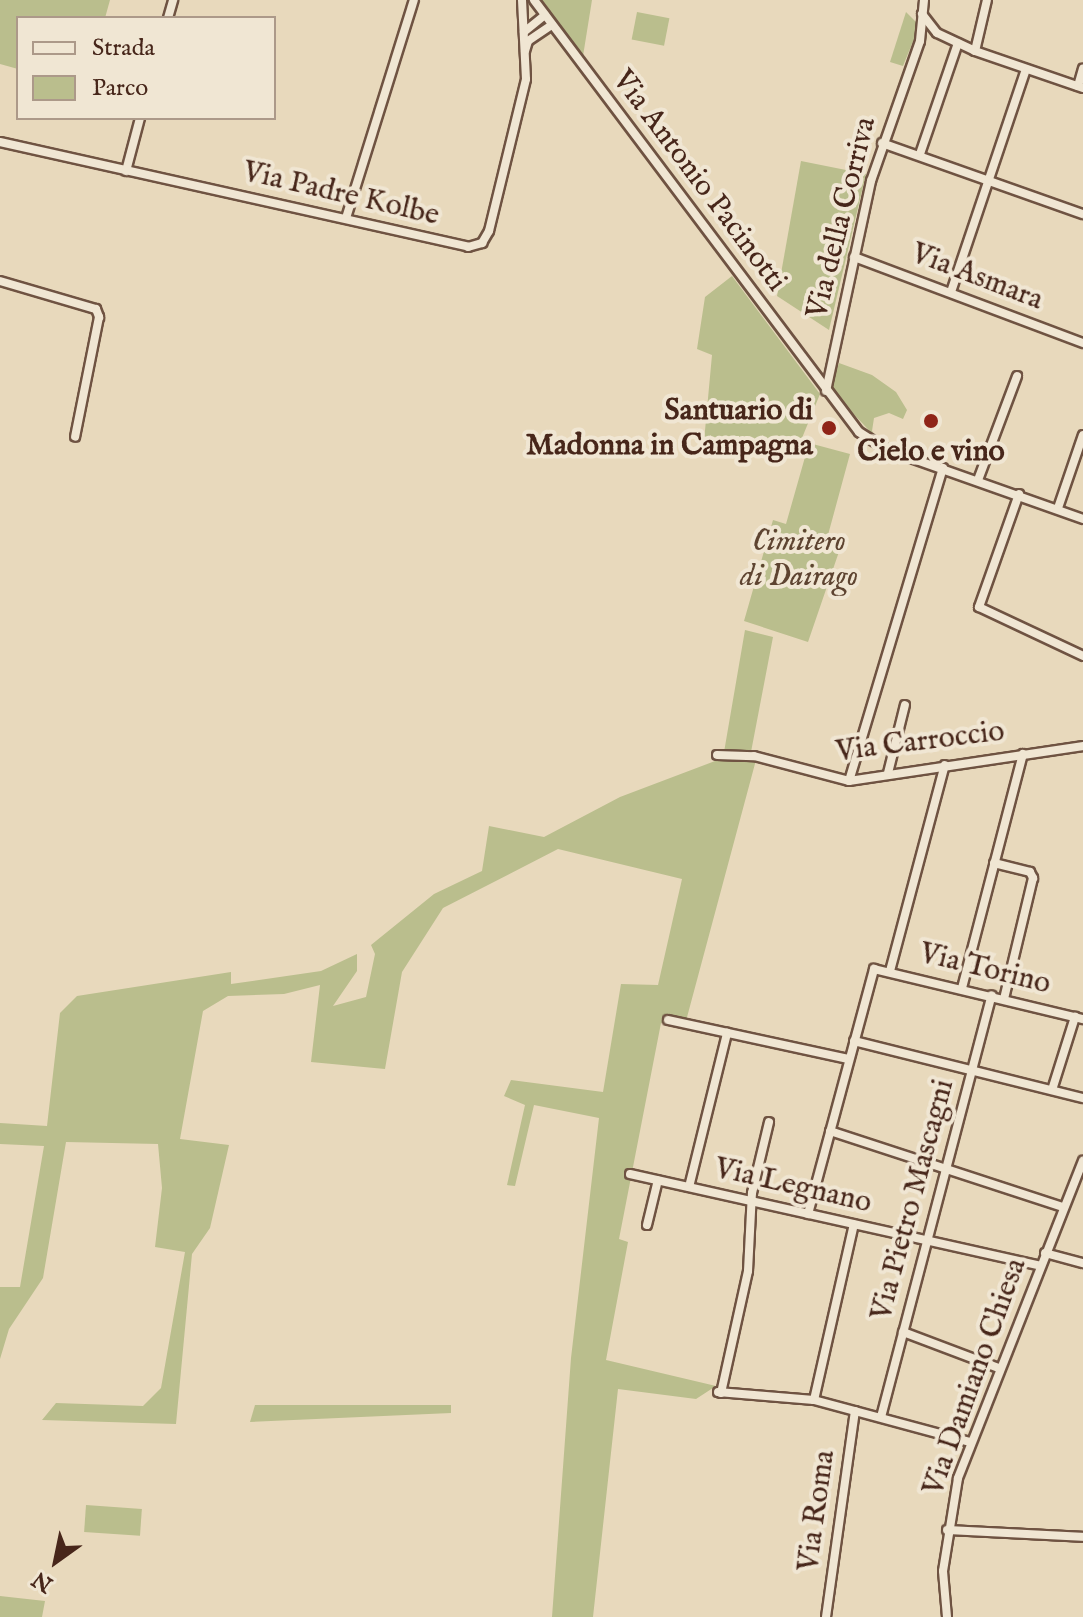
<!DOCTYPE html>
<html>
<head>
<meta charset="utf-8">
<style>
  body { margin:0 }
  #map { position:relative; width:1083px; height:1617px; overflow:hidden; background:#e8d9bc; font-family:"IM FELL English",serif }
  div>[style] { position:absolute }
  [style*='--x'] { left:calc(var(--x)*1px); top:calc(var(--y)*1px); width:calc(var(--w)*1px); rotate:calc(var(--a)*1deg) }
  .green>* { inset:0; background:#babe8d; transform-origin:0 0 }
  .roads { filter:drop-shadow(2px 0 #6f5342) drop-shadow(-2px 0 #6f5342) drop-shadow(0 2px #6f5342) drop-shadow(0 -2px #6f5342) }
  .minor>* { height:8px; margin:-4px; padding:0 4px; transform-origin:4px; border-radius:4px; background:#f0e6d3 }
  .dots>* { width:22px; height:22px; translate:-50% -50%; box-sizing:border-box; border:4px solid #f0e6d3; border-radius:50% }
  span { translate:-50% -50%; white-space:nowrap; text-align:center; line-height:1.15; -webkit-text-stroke:8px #f0e6d3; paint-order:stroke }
  .street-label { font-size:30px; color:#47261a }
  .poi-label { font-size:30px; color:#47261a; font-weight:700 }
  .right { translate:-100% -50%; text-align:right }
  .park-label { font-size:30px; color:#5e4431; font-style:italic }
  .legend { position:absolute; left:16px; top:16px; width:260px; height:104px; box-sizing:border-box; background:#f0e6d3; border:2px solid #ac9989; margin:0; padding:10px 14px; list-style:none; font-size:24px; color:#47261a }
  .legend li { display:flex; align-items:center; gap:16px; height:40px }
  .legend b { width:40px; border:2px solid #ac9989 }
  .north { position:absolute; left:16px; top:1521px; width:80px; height:80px; -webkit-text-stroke:6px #f0e6d3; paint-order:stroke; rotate:213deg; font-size:22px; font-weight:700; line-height:32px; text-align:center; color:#47261a }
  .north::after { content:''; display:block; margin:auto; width:28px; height:36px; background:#47261a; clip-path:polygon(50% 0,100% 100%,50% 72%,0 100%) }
</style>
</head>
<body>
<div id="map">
  <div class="green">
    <div style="clip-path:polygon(0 0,110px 0,105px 18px,18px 18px,18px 69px,0 64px)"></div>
    <div style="clip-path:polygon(542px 0,592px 0,583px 56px)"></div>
    <div style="left:637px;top:12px;width:33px;height:28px;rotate:11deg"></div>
    <div style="clip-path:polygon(906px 12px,916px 22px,916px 34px,903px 66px,890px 62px)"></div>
    <div style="clip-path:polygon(801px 161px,866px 174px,829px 330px,777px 296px)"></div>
    <div style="clip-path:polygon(732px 276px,820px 394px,802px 438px,748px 441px,745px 458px,703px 452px,712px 355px,697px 349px,705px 297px)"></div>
    <div style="clip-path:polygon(839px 363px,872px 375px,896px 392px,907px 410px,903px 419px,889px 413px,874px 418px,872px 431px,880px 442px,830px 389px)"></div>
    <div style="clip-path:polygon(809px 443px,850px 454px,828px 535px,843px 540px,808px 642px,744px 621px,773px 520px,786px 524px)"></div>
    <div style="clip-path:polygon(745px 630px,773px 637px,751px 752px,756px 760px,686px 1021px,661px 1023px,619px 1239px,628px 1242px,606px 1360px,716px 1386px,696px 1399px,618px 1389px,593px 1617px,552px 1617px,571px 1358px,599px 1118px,534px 1105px,515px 1186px,507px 1185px,525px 1105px,504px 1096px,511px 1080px,603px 1092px,621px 984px,658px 985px,682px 879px,558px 849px,443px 908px,402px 972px,385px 1069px,311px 1062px,320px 985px,284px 994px,228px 996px,203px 1011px,180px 1139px,229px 1145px,210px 1228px,192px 1254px,176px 1424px,42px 1420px,56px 1403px,143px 1406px,161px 1388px,185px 1252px,155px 1247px,162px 1188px,158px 1144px,66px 1142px,43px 1278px,9px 1329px,0 1359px,0 1287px,20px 1287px,44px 1146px,0 1144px,0 1123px,47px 1126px,60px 1013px,77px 996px,231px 972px,231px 984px,321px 971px,357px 954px,357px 971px,333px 1006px,366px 997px,375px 954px,371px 945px,434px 894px,482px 871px,489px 826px,544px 837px,620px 797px,723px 758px)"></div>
    <div style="clip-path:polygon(255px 1405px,451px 1405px,451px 1413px,250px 1422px)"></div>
    <div style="left:86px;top:1505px;width:56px;height:27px;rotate:4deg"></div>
    <div style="clip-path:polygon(0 1596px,45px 1601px,42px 1617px,0 1617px)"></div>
  </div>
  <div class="roads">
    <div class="minor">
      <div style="--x:534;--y:0;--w:541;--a:53.05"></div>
      <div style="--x:859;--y:432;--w:34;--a:32"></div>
      <div style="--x:888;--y:450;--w:207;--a:19.5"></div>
      <div style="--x:922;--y:14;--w:24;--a:52"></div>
      <div style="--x:937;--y:33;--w:42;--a:25.3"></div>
      <div style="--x:975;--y:51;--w:114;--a:18.9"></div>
      <div style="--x:168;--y:18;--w:19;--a:-74"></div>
      <div style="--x:524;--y:32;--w:27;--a:-39"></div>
      <div style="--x:525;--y:51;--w:10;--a:-73"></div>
      <div style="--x:528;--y:41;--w:29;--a:-34"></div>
      <div style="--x:975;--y:51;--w:52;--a:-76.8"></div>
      <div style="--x:1078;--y:86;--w:18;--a:-74"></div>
      <div style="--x:0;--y:142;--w:480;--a:12.6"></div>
      <div style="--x:468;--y:247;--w:15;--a:-16"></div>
      <div style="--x:482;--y:243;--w:14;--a:-60"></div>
      <div style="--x:489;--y:231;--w:156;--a:-76.3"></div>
      <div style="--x:526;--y:79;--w:79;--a:-92.9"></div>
      <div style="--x:882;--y:143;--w:213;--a:19.5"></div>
      <div style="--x:920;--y:154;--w:117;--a:-71.1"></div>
      <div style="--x:126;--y:171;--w:55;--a:-75.2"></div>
      <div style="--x:346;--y:218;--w:228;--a:-72.7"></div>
      <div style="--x:854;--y:257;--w:245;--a:20.6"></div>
      <div style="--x:0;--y:281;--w:100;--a:16.3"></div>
      <div style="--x:96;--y:309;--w:9;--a:69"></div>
      <div style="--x:99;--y:317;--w:122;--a:101.3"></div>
      <div style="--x:951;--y:292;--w:235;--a:-71.4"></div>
      <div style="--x:826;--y:391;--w:215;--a:-77.9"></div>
      <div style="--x:871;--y:181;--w:148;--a:-70.7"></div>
      <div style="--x:920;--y:41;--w:41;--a:-84.4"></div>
      <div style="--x:978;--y:480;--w:111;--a:-69.4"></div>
      <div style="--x:1019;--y:494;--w:120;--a:109.5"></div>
      <div style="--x:979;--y:607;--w:115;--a:25.2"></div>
      <div style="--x:1058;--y:508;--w:77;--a:-71.1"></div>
      <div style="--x:717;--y:755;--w:37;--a:2"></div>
      <div style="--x:754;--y:756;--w:98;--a:14.7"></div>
      <div style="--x:849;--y:781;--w:237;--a:-8.5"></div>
      <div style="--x:888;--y:773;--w:70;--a:-76"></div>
      <div style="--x:849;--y:781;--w:327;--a:-73.3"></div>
      <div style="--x:994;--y:863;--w:37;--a:14"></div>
      <div style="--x:1030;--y:872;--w:7;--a:63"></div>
      <div style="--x:1033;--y:878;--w:124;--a:103.5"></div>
      <div style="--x:890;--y:971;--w:213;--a:-75.1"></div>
      <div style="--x:962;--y:988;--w:242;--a:-75.4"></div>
      <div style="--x:668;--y:1020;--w:184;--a:12.2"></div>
      <div style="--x:854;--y:1041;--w:236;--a:14"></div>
      <div style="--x:1052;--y:1090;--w:77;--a:-72.5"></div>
      <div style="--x:830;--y:1131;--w:244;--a:18.1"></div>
      <div style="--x:630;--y:1174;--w:420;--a:12.6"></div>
      <div style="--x:689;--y:1187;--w:159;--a:-76.1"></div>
      <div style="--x:808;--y:1214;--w:254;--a:-74.9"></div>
      <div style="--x:874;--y:969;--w:215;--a:13.5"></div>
      <div style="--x:647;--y:1225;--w:46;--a:-76.3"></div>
      <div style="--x:1045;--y:1253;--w:39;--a:15"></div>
      <div style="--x:903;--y:1332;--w:103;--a:20.6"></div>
      <div style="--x:718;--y:1392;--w:96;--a:4.8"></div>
      <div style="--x:814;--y:1400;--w:162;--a:15.1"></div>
      <div style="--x:721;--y:1393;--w:125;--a:-77.5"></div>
      <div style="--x:748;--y:1271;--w:78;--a:-87.1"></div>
      <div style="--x:752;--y:1193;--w:73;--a:-76.5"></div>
      <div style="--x:814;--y:1400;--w:180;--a:-77.2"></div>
      <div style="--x:881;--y:1417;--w:436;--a:-75.3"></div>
      <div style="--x:947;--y:1530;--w:136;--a:2.9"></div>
      <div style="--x:826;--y:1617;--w:208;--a:-82"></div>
      <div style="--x:947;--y:1617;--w:46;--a:-95"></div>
      <div style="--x:943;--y:1571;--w:94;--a:-80.8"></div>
      <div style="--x:958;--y:1478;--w:341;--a:-68.5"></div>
    </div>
  </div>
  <div class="dots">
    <div style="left:931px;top:421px;background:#8f2418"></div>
    <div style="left:829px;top:428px;background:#8f2418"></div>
  </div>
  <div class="street-label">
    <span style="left:699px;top:181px;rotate:53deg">Via Antonio Pacinotti</span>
    <span style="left:341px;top:194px;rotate:13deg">Via Padre Kolbe</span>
    <span style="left:842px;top:218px;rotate:-76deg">Via della Corriva</span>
    <span style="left:977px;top:277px;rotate:21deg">Via Asmara</span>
    <span style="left:920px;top:742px;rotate:-7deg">Via Carroccio</span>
    <span style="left:985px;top:969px;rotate:14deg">Via Torino</span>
    <span style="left:793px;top:1186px;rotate:13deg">Via Legnano</span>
    <span style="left:913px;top:1200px;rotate:-75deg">Via Pietro Mascagni</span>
    <span style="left:975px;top:1377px;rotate:-70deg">Via Damiano Chiesa</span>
    <span style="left:817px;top:1511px;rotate:-82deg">Via Roma</span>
  </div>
  <div class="poi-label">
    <span class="right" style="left:813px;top:428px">Santuario di<br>Madonna in Campagna</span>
    <span style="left:931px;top:452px">Cielo e vino</span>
  </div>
  <div class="park-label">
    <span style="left:799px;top:559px">Cimitero<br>di Dairago</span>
  </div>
  <ul class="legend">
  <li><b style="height:10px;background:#f0e6d3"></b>Strada</li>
  <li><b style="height:22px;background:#babe8d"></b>Parco</li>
  </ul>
  <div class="north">N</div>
</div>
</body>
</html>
